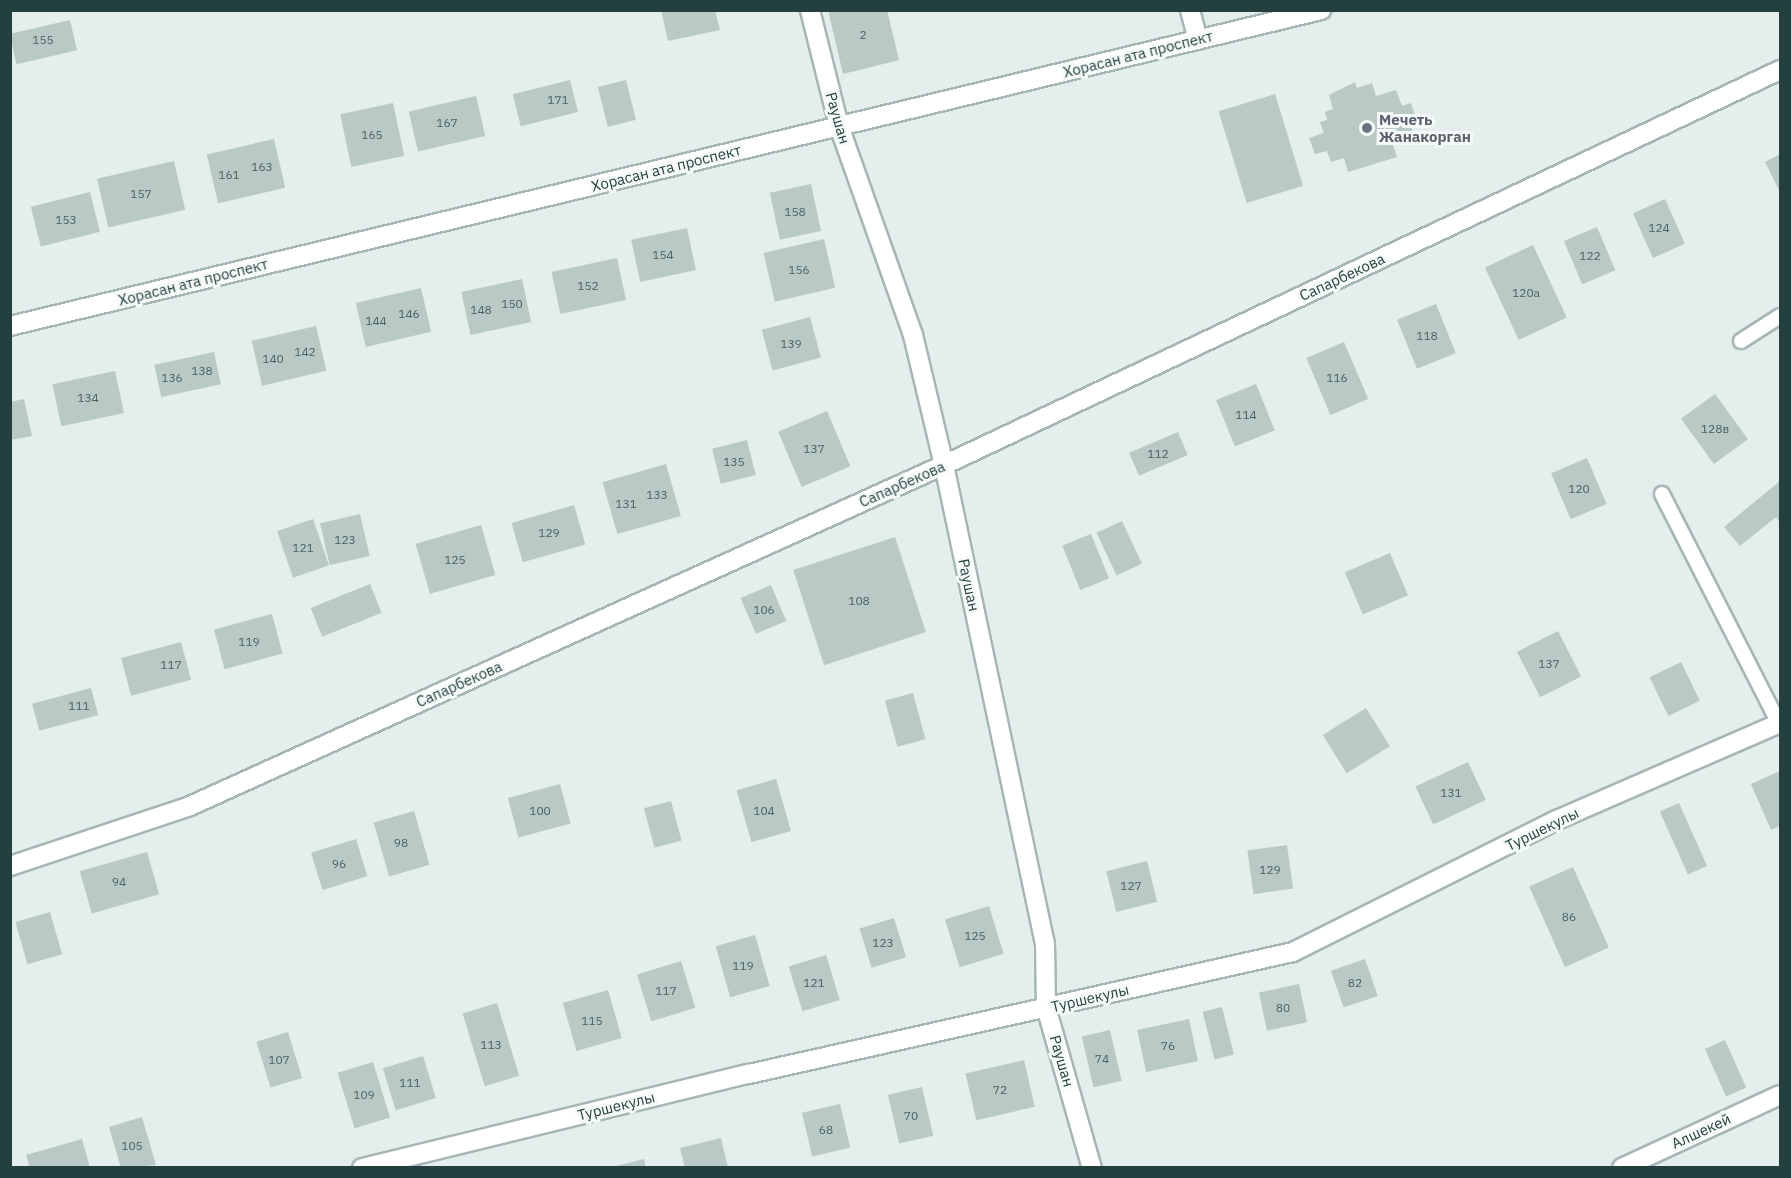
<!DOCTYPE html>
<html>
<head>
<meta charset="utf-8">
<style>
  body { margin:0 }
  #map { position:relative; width:1791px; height:1178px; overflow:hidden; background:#e4eeec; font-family:"IBM Plex Sans",sans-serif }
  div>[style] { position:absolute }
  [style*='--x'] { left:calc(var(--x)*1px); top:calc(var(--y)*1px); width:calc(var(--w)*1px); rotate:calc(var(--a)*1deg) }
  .building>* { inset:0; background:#b9c9c5; transform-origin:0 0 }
  .roads { filter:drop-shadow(2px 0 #a6b6b5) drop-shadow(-2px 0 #a6b6b5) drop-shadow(0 2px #a6b6b5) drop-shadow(0 -2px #a6b6b5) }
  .lane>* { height:14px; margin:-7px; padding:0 7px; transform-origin:7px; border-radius:7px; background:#fff }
  .street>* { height:18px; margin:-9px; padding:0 9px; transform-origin:9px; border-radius:9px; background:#fff }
  .secondary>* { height:18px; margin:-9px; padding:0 9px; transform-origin:9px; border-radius:9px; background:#fff }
  .dots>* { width:16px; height:16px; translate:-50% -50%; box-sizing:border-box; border:3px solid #f5faf8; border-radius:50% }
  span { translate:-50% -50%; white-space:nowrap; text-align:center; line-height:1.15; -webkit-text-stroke:6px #f5faf8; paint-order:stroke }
  .number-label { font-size:12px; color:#486260 }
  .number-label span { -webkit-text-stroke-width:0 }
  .street-label { font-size:15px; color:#23403f }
  .worship-label { font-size:15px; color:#5b616d; font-weight:700 }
  .left { translate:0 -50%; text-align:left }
  .frame { position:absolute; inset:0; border:12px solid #23403f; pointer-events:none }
</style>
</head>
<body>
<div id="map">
  <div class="building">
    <div style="clip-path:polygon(661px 10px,715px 10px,720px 30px,668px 41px)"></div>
    <div style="clip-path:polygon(828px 10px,887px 10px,899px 60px,843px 74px)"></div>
    <div style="left:70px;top:20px;width:31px;height:62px;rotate:77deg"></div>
    <div style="left:570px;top:80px;width:33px;height:59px;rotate:76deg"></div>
    <div style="left:626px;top:80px;width:41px;height:29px;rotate:76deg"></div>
    <div style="clip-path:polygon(1355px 82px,1357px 88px,1372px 83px,1376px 96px,1396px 90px,1402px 106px,1411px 103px,1416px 118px,1409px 120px,1414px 135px,1392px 142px,1397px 157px,1348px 172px,1344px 158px,1331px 162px,1327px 151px,1315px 154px,1309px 138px,1324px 133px,1320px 122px,1327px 120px,1325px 112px,1333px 109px,1329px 95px)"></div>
    <div style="left:1275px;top:94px;width:96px;height:59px;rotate:73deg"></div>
    <div style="left:476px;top:96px;width:41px;height:69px;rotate:77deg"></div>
    <div style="left:393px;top:103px;width:54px;height:54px;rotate:78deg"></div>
    <div style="left:274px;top:139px;width:50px;height:69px;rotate:77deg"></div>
    <div style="clip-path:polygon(1780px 154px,1780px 192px,1765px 162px)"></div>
    <div style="left:174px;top:161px;width:50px;height:79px;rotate:77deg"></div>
    <div style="left:811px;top:184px;width:48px;height:42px;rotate:78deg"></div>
    <div style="left:90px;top:192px;width:41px;height:61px;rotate:76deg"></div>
    <div style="left:1665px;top:199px;width:49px;height:35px;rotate:66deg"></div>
    <div style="left:1597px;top:227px;width:47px;height:36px;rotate:67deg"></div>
    <div style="left:687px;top:228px;width:43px;height:57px;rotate:78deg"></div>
    <div style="left:824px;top:239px;width:50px;height:62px;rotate:77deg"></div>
    <div style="left:1533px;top:245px;width:80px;height:53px;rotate:65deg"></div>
    <div style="left:617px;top:258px;width:43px;height:67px;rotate:78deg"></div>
    <div style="left:522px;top:279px;width:44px;height:62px;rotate:78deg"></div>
    <div style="left:421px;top:288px;width:45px;height:67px;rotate:77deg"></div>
    <div style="left:1436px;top:304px;width:53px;height:42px;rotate:68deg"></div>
    <div style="left:810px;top:317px;width:42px;height:50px;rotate:75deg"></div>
    <div style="left:316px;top:326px;width:46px;height:66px;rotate:77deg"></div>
    <div style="left:1344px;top:342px;width:62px;height:41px;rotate:67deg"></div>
    <div style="left:214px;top:352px;width:33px;height:61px;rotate:78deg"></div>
    <div style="left:115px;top:371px;width:43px;height:64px;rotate:78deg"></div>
    <div style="left:1256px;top:384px;width:50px;height:43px;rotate:68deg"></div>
    <div style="left:1715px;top:394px;width:56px;height:42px;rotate:54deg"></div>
    <div style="clip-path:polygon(24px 399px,32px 436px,10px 440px,10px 402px)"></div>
    <div style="left:827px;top:411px;width:60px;height:53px;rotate:67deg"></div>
    <div style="left:1178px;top:432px;width:25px;height:53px;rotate:67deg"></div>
    <div style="left:747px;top:440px;width:36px;height:36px;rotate:76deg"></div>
    <div style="left:1587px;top:458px;width:50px;height:39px;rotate:67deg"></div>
    <div style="left:666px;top:464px;width:54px;height:66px;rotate:74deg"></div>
    <div style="clip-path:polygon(1780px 481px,1780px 523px,1776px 517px,1740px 546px,1724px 527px)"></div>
    <div style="left:574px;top:505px;width:41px;height:65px;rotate:74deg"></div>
    <div style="left:360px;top:514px;width:43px;height:41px;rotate:77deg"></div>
    <div style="left:313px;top:519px;width:49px;height:38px;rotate:71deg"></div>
    <div style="left:1122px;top:521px;width:47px;height:28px;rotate:65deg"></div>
    <div style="left:481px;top:525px;width:52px;height:68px;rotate:74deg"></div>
    <div style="left:1091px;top:534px;width:48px;height:31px;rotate:68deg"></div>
    <div style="left:895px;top:537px;width:100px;height:107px;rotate:72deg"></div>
    <div style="left:1390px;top:553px;width:46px;height:49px;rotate:67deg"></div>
    <div style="left:370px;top:584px;width:31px;height:64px;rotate:68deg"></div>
    <div style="left:771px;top:585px;width:39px;height:33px;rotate:67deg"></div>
    <div style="left:272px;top:614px;width:41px;height:60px;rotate:75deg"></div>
    <div style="left:1558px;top:631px;width:51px;height:46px;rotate:63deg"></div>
    <div style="left:181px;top:642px;width:39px;height:62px;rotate:75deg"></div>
    <div style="left:1681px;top:662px;width:43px;height:35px;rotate:64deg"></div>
    <div style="left:91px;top:688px;width:28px;height:61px;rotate:75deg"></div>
    <div style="left:913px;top:693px;width:48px;height:29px;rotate:75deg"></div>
    <div style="left:1366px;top:708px;width:45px;height:51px;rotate:58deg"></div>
    <div style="left:1468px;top:762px;width:42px;height:58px;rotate:65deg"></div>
    <div style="clip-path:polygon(1780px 771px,1780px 826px,1771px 830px,1751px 784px)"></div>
    <div style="left:776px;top:779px;width:54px;height:41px;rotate:74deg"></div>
    <div style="left:560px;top:784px;width:41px;height:54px;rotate:75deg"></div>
    <div style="left:671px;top:801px;width:41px;height:28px;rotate:75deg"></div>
    <div style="left:1679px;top:803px;width:69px;height:21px;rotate:66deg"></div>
    <div style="left:414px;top:811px;width:56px;height:42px;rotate:74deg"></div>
    <div style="left:356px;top:839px;width:39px;height:47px;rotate:73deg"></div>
    <div style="left:1287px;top:845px;width:44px;height:40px;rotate:82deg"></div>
    <div style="left:147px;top:852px;width:44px;height:70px;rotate:74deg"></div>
    <div style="left:1147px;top:861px;width:42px;height:42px;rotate:76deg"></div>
    <div style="left:1573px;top:867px;width:88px;height:48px;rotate:66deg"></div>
    <div style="left:989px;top:906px;width:50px;height:46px;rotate:73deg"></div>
    <div style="left:50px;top:912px;width:44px;height:36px;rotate:74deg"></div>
    <div style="left:894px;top:918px;width:41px;height:36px;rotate:73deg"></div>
    <div style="left:755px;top:935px;width:53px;height:41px;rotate:74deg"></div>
    <div style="left:826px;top:955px;width:47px;height:39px;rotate:73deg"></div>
    <div style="left:1365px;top:959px;width:39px;height:36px;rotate:71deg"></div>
    <div style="left:681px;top:961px;width:49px;height:46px;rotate:73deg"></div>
    <div style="left:1299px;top:984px;width:39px;height:41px;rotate:78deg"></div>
    <div style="left:608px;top:990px;width:50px;height:47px;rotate:74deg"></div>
    <div style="left:497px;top:1003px;width:76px;height:36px;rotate:73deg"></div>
    <div style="left:1222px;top:1007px;width:49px;height:20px;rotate:76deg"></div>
    <div style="left:1189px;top:1019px;width:43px;height:53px;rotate:78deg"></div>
    <div style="left:1110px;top:1030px;width:52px;height:29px;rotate:77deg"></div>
    <div style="left:288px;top:1032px;width:48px;height:33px;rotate:73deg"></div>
    <div style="left:1725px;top:1040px;width:52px;height:22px;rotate:66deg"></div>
    <div style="left:423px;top:1056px;width:44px;height:42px;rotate:73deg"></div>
    <div style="left:1024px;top:1060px;width:48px;height:60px;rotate:77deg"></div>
    <div style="left:373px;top:1062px;width:58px;height:37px;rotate:73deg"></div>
    <div style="left:922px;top:1087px;width:50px;height:35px;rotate:77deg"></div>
    <div style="left:840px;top:1104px;width:45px;height:39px;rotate:77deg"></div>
    <div style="clip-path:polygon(142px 1117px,156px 1165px,121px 1168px,109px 1127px)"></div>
    <div style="clip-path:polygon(721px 1138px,728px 1168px,685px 1168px,680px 1148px)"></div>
    <div style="clip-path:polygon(82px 1139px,90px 1168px,30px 1168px,26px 1155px)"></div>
    <div style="clip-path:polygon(644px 1159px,646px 1168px,612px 1168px,612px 1167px)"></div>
  </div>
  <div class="roads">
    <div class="lane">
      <div style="--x:1741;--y:341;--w:46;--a:-32.7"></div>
      <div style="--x:1662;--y:494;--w:258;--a:63"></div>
    </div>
    <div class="street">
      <div style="--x:810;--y:10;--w:120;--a:76"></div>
      <div style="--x:839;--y:126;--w:222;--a:70.5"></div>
      <div style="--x:913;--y:335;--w:134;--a:76.6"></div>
      <div style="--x:944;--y:465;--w:489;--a:78.1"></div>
      <div style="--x:1045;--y:943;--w:64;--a:89.1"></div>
      <div style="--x:1046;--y:1007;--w:167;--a:74.1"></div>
      <div style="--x:1190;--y:10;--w:31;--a:75"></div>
      <div style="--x:10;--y:866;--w:190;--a:-18.4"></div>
      <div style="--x:190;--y:806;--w:828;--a:-24.34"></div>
      <div style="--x:944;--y:465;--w:925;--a:-25.29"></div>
      <div style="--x:362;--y:1168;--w:398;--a:-13.7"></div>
      <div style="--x:749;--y:1074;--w:558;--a:-12.64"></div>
      <div style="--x:1293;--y:952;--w:295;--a:-26.6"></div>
      <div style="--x:1557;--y:820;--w:243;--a:-23.5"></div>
      <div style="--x:1622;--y:1168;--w:174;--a:-24.8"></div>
    </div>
    <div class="secondary">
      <div style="--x:10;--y:326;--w:1349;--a:-13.55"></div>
    </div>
  </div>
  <div class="dots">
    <div style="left:1367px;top:128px;background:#6b7280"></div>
  </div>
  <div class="number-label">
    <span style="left:863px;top:35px">2</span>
    <span style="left:43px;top:40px">155</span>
    <span style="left:558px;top:100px">171</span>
    <span style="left:447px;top:123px">167</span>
    <span style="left:372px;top:135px">165</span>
    <span style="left:262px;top:167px">163</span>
    <span style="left:229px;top:175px">161</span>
    <span style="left:141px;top:194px">157</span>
    <span style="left:795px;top:212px">158</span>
    <span style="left:66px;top:220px">153</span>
    <span style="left:1659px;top:228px">124</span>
    <span style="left:663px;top:255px">154</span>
    <span style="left:1590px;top:256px">122</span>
    <span style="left:799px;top:270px">156</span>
    <span style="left:588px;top:286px">152</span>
    <span style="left:1526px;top:293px">120а</span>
    <span style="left:512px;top:304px">150</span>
    <span style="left:481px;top:310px">148</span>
    <span style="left:409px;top:314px">146</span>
    <span style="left:376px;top:321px">144</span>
    <span style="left:1427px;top:336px">118</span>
    <span style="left:791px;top:344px">139</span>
    <span style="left:305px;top:352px">142</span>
    <span style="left:273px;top:359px">140</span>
    <span style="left:202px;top:371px">138</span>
    <span style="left:172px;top:378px">136</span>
    <span style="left:1337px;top:378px">116</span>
    <span style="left:88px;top:398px">134</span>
    <span style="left:1246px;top:415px">114</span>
    <span style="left:1715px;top:429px">128в</span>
    <span style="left:814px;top:449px">137</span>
    <span style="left:1158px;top:454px">112</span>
    <span style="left:734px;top:462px">135</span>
    <span style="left:1579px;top:489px">120</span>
    <span style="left:657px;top:495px">133</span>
    <span style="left:626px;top:504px">131</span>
    <span style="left:549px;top:533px">129</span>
    <span style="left:345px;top:540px">123</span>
    <span style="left:303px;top:548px">121</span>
    <span style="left:455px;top:560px">125</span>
    <span style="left:859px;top:601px">108</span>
    <span style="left:764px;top:610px">106</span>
    <span style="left:249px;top:642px">119</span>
    <span style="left:1549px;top:664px">137</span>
    <span style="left:171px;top:665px">117</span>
    <span style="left:79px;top:706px">111</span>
    <span style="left:1451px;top:793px">131</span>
    <span style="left:540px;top:811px">100</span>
    <span style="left:764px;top:811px">104</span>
    <span style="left:401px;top:843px">98</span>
    <span style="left:339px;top:864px">96</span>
    <span style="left:1270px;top:870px">129</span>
    <span style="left:119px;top:882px">94</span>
    <span style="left:1131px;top:886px">127</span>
    <span style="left:1569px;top:917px">86</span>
    <span style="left:975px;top:936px">125</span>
    <span style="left:883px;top:943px">123</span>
    <span style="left:743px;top:966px">119</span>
    <span style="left:814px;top:983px">121</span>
    <span style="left:1355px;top:983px">82</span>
    <span style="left:666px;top:991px">117</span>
    <span style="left:1283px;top:1008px">80</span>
    <span style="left:592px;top:1021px">115</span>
    <span style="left:491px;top:1045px">113</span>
    <span style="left:1168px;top:1046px">76</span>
    <span style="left:1102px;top:1059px">74</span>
    <span style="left:279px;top:1060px">107</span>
    <span style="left:410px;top:1083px">111</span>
    <span style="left:1000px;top:1090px">72</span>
    <span style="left:364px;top:1095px">109</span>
    <span style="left:911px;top:1116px">70</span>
    <span style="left:826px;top:1130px">68</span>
    <span style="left:132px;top:1146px">105</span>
  </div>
  <div class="street-label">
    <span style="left:1138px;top:54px;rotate:-14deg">Хорасан ата проспект</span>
    <span style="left:838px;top:118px;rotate:74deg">Раушан</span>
    <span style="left:666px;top:168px;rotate:-14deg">Хорасан ата проспект</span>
    <span style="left:1342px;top:277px;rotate:-25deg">Сапарбекова</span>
    <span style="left:193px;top:282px;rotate:-14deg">Хорасан ата проспект</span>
    <span style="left:902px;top:484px;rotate:-24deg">Сапарбекова</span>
    <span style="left:969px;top:585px;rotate:78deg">Раушан</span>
    <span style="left:459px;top:684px;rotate:-24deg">Сапарбекова</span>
    <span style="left:1542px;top:829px;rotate:-26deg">Туршекулы</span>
    <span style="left:1090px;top:998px;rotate:-13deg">Туршекулы</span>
    <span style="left:1062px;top:1061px;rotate:74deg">Раушан</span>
    <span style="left:616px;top:1106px;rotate:-14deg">Туршекулы</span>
    <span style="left:1701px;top:1131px;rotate:-25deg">Алшекей</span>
  </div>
  <div class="worship-label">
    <span class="left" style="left:1379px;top:128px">Мечеть<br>Жанакорган</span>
  </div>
  <div class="frame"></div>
</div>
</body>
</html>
